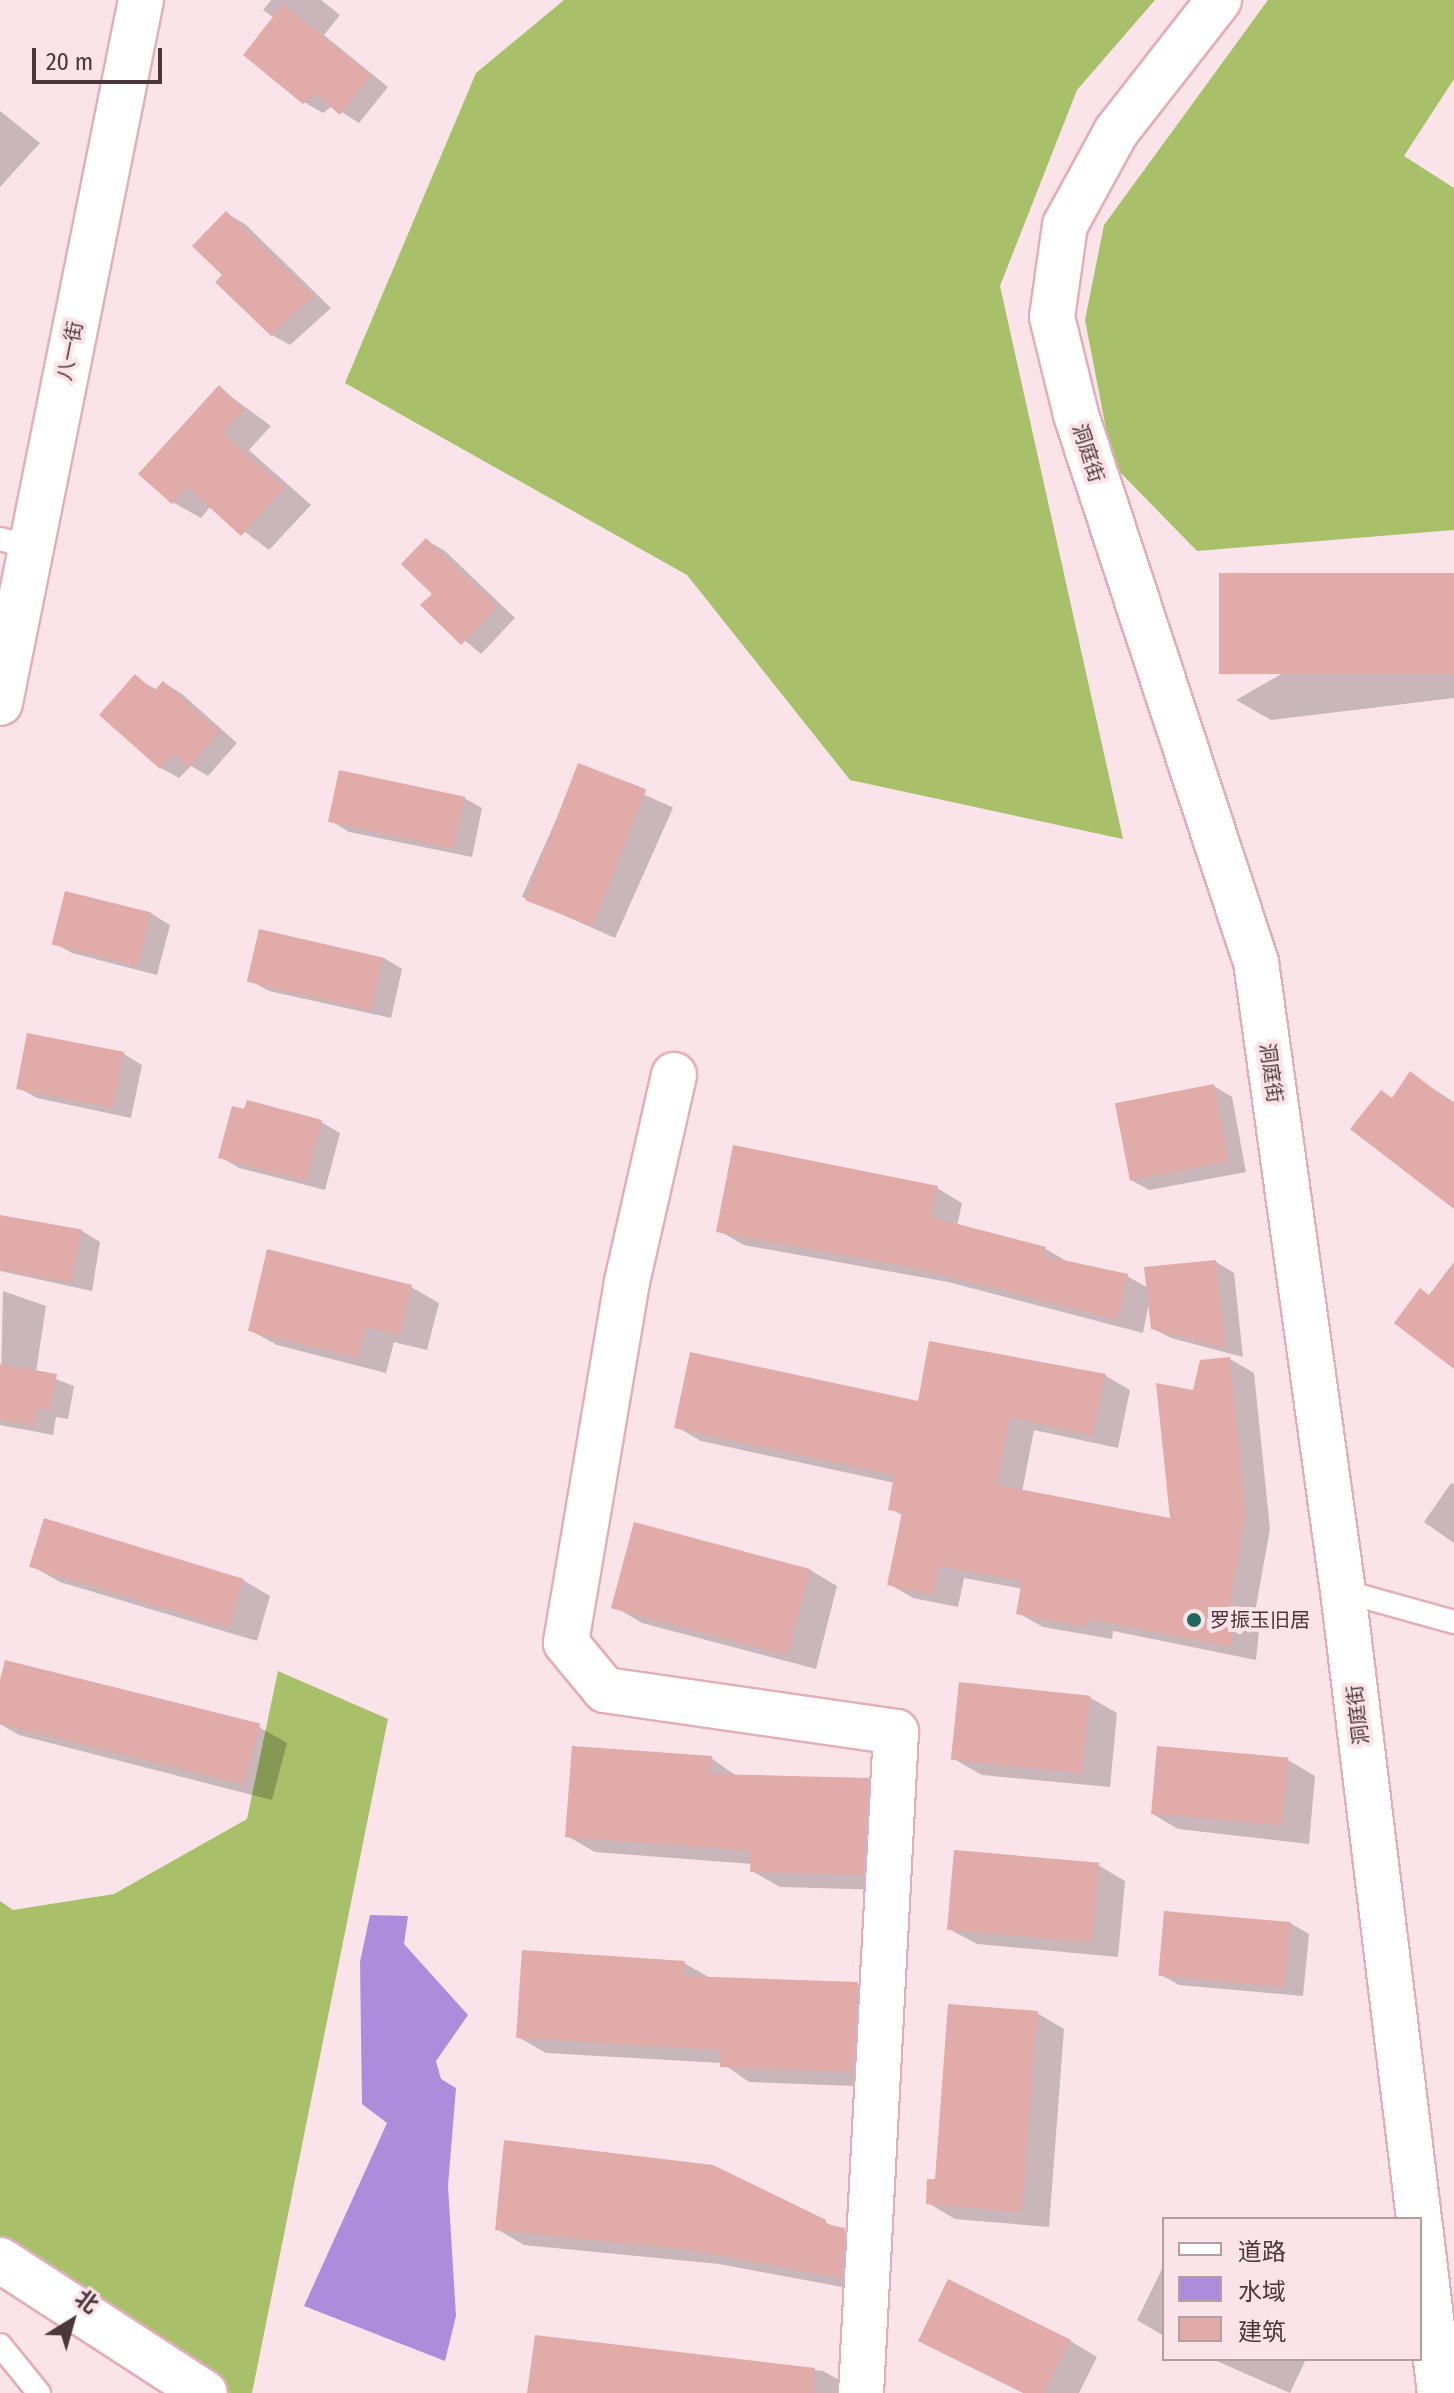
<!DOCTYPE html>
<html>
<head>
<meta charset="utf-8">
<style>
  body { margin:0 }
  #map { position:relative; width:1454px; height:2393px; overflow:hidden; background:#fae4e9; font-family:"Fira Sans Condensed","Noto Sans SC",sans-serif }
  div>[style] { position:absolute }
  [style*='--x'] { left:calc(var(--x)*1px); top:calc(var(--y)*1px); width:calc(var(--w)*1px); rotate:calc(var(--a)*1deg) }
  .forest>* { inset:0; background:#a7c069 }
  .water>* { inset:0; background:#ad8ddb }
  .shadow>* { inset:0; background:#0003; transform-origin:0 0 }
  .building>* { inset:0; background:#e0aba8; transform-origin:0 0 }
  .roads { filter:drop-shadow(2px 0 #e2aebb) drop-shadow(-2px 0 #e2aebb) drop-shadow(0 2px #e2aebb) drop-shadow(0 -2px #e2aebb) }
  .service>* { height:22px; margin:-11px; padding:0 11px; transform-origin:11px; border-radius:11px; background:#fff }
  .minor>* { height:44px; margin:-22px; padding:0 22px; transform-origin:22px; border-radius:22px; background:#fff }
  .tertiary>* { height:44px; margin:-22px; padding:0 22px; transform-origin:22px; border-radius:22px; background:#fff }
  .dots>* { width:22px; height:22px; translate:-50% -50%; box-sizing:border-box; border:4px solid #fae4e9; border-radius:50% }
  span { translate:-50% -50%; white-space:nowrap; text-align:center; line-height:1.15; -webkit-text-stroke:8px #fae4e9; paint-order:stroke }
  .street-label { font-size:20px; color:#4b363c }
  .poi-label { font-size:20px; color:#4b363c }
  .left { translate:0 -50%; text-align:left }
  .legend { position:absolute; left:1162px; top:2217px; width:260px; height:144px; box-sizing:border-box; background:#fae4e9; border:2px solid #b49ea4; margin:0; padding:10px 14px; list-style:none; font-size:24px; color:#4b363c }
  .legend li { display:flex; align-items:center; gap:16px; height:40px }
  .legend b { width:40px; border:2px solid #b49ea4 }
  .north { position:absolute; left:32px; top:2281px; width:80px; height:80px; -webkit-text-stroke:6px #fae4e9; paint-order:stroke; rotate:37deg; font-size:22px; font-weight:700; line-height:32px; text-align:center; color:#4b363c }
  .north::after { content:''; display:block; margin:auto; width:28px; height:36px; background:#4b363c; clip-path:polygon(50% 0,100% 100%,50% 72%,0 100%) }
  .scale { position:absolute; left:32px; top:48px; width:130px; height:36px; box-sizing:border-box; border:4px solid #4b363c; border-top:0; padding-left:10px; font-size:24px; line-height:28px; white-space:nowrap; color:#4b363c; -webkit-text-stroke:6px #fae4e9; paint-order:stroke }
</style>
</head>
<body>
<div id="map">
  <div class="forest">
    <div style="clip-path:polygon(564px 0,1155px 0,1077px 90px,1000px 286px,1123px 839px,850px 780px,687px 575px,345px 383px,476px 73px)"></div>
    <div style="clip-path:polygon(1268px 0,1454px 0,1454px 79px,1404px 156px,1454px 188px,1454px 530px,1197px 551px,1113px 465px,1085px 320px,1104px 225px)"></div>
    <div style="clip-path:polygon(278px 1671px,388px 1719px,252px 2393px,230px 2393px,0 2251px,0 1901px,13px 1910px,114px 1894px,247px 1819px)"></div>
  </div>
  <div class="water">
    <div style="clip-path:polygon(370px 1915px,408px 1916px,404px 1944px,468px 2015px,436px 2061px,441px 2079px,456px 2088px,448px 2186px,456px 2316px,445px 2361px,304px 2306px,387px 2123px,362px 2104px,360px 1962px)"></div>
  </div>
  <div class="shadow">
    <div style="clip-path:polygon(271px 0,321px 0,340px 15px,324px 35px,388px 87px,359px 123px,332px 106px,323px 113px,304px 102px,274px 18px,263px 10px)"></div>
    <div style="clip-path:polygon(0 111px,40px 143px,0 187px)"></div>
    <div style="clip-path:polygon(226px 213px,245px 224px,331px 308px,290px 345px,272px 335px,225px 275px)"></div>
    <div style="clip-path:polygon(219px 388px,271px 426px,249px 450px,311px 505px,269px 550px,211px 506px,201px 518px,174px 503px,141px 474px)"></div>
    <div style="clip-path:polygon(426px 540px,445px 551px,515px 618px,481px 654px,423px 605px,435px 593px)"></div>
    <div style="clip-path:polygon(1454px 575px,1454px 698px,1271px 720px,1236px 700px)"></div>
    <div style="clip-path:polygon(135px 677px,157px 690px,164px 683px,182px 694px,237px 743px,208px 776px,191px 766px,179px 778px,161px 768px)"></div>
    <div style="left:580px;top:766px;width:102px;height:143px;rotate:24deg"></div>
    <div style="clip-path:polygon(464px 798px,482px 808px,472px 857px,349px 832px,331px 821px)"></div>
    <div style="clip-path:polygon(67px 893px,152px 914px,170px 925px,157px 975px,72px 953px,54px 943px)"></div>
    <div style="clip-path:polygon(384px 958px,402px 969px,391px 1018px,269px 991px,251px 981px)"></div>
    <div style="clip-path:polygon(124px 1054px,142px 1065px,131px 1118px,37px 1098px,19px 1088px)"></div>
    <div style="clip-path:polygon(1410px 1074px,1454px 1102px,1454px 1206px,1393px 1099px)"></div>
    <div style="clip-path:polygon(1214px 1086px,1232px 1097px,1246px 1172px,1149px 1190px,1131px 1180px)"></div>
    <div style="clip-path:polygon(321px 1122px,340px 1133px,325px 1190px,239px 1168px,221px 1157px)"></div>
    <div style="clip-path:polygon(937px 1188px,962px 1203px,957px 1226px,1046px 1249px,1071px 1264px,1127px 1276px,1148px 1288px,1216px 1262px,1234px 1273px,1243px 1357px,1171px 1338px,1152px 1328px,1149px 1303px,1143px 1333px,948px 1282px,744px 1245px,719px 1231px)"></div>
    <div style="clip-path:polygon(0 1217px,82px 1231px,100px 1242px,92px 1291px,0 1271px)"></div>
    <div style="clip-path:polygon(411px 1287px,439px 1303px,427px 1350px,394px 1342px,386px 1373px,277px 1345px,250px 1330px)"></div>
    <div style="clip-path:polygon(3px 1291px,46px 1306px,36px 1372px,74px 1386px,68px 1419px,56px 1417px,53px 1435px,0 1425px)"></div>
    <div style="clip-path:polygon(1230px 1359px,1254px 1373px,1270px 1529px,1254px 1618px,1260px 1621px,1256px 1660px,1113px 1631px,1112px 1639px,1043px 1627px,1018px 1613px,1023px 1589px,964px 1578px,958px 1607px,913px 1598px,889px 1584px,904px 1516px,890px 1509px,895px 1483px,701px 1441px,677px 1427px,919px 1404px,1106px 1376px,1130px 1390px,1118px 1448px,1034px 1430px,1022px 1492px,1173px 1520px,1194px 1392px)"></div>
    <div style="clip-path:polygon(1451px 1483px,1454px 1484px,1454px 1543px,1424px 1522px)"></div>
    <div style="clip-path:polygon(32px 1566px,243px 1580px,270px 1596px,257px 1641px,60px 1582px)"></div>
    <div style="clip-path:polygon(810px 1570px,837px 1586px,816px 1669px,642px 1623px,615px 1607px)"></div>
    <div style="clip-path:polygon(6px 1662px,259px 1727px,287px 1743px,272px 1800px,19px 1735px,0 1724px)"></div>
    <div style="clip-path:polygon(1089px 1697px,1117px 1713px,1110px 1787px,982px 1775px,954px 1759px)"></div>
    <div style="clip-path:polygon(711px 1758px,738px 1777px,868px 1780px,895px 1796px,890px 1890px,780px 1887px,752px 1871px,752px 1864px,595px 1852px,567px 1836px)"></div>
    <div style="clip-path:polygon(1288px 1760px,1315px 1776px,1309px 1844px,1178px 1829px,1151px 1813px)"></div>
    <div style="clip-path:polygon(1098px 1865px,1125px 1881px,1118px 1957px,977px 1944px,949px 1929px)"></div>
    <div style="clip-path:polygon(1290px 1923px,1309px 1934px,1303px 1996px,1179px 1985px,1161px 1975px)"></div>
    <div style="clip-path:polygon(684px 1963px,712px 1979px,857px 1984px,885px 2000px,880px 2087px,749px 2082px,722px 2063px,546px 2053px,518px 2037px)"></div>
    <div style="clip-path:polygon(1037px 2013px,1064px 2029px,1049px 2227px,955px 2219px,928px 2203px,936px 2181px)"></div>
    <div style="clip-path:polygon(825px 2222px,872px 2246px,869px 2292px,719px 2264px,524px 2245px,497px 2229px)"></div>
    <div style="clip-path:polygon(1164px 2265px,1164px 2336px,1137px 2320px)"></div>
    <div style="clip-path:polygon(537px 2337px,823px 2371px,850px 2386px,850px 2393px,529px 2393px)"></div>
    <div style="clip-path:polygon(1070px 2341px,1097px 2357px,1079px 2393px,1023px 2393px)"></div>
    <div style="clip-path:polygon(1212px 2359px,1306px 2359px,1290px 2393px)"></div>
  </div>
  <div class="building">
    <div style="clip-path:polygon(283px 4px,371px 75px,340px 115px,316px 94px,303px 104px,243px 55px)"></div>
    <div style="clip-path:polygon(226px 211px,314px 296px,271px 336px,215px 282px,222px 275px,192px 246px)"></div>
    <div style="clip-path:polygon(219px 385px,245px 410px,223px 433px,285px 488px,241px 536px,187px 487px,172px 504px,138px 474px)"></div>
    <div style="clip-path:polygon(426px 538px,498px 607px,461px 645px,420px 605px,432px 594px,401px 564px)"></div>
    <div style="left:1454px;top:573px;width:101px;height:235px;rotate:90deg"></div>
    <div style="clip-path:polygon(135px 674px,154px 691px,163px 681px,220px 732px,189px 767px,174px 754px,160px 769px,99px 715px)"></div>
    <div style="left:578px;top:763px;width:73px;height:147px;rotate:21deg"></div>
    <div style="left:339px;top:770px;width:129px;height:53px;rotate:12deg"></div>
    <div style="left:65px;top:891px;width:89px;height:55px;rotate:14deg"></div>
    <div style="left:259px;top:929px;width:128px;height:54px;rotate:13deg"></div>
    <div style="left:27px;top:1033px;width:99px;height:57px;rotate:11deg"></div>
    <div style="clip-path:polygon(1410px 1071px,1454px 1105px,1454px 1209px,1350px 1129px,1381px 1090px,1392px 1098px)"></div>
    <div style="left:1214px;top:1084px;width:79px;height:101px;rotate:79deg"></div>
    <div style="clip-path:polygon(247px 1100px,322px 1120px,307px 1181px,218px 1158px,232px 1106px,244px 1109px)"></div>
    <div style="clip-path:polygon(733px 1145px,938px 1186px,931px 1217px,1046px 1247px,1044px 1256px,1128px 1274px,1118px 1320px,921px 1269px,716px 1232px)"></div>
    <div style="left:0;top:1215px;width:83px;height:54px;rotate:10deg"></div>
    <div style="clip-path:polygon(267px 1249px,412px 1285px,400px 1335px,366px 1327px,358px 1358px,248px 1331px)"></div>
    <div style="clip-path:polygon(1216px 1260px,1226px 1348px,1151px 1329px,1144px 1267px)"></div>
    <div style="clip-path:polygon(1454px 1262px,1454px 1369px,1394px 1323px,1420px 1288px,1429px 1295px)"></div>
    <div style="clip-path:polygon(929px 1341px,1106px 1374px,1093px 1436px,1010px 1417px,997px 1485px,1170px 1518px,1156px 1383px,1193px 1390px,1200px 1360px,1230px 1357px,1246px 1515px,1230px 1604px,1236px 1605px,1231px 1647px,1089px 1619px,1087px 1627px,1016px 1614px,1022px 1581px,940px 1566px,934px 1595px,887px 1585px,902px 1512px,888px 1510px,894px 1475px,674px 1428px,690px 1352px,918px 1401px)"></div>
    <div style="clip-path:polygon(0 1364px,57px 1374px,50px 1410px,38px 1408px,34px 1426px,0 1419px)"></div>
    <div style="left:44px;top:1518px;width:209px;height:51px;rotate:17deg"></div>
    <div style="left:634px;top:1522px;width:183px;height:89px;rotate:15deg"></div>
    <div style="left:5px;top:1660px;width:263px;height:63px;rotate:14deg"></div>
    <div style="left:959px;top:1682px;width:132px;height:78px;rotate:6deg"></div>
    <div style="clip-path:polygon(572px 1746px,712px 1756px,710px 1774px,869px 1778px,863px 1875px,750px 1872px,751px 1851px,565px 1837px)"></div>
    <div style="left:1157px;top:1746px;width:132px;height:68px;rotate:5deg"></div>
    <div style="left:954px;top:1850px;width:146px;height:80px;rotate:5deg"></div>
    <div style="left:1164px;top:1911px;width:127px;height:65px;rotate:5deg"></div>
    <div style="clip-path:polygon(522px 1950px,685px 1961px,684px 1976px,858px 1982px,853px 2072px,720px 2067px,721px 2050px,516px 2038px)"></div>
    <div style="clip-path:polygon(948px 2004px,1038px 2011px,1022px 2212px,926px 2204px,927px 2179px,935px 2179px)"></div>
    <div style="clip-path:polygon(504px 2140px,713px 2165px,826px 2220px,826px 2224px,845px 2228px,842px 2278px,690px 2250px,495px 2230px)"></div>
    <div style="clip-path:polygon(948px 2279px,1071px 2340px,1044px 2393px,1023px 2393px,918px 2341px)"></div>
    <div style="clip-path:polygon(535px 2335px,815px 2368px,814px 2393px,527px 2393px)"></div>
  </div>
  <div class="roads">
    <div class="service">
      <div style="--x:0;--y:539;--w:31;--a:15"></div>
      <div style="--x:1343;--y:1591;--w:115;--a:15.6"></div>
      <div style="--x:0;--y:2345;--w:62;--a:50.9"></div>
    </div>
    <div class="minor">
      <div style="--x:1219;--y:0;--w:167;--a:128"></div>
      <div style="--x:1116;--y:132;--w:106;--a:118.7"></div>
      <div style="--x:1065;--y:225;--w:93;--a:98"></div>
      <div style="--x:1052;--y:317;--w:101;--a:76.2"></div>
      <div style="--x:1076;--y:415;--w:576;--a:71.79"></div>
      <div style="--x:1256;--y:962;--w:635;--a:82.13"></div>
      <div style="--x:1343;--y:1591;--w:633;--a:83.1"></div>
      <div style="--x:674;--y:1075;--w:212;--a:102.8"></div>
      <div style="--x:627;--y:1282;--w:366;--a:99.6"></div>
      <div style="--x:566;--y:1643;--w:61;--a:50.3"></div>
      <div style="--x:605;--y:1690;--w:294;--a:8.2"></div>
      <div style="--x:896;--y:1732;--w:662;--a:93.03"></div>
      <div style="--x:1420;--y:2226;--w:168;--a:83.2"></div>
      <div style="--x:0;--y:2260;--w:244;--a:33"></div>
    </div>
    <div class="tertiary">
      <div style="--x:0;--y:703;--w:717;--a:-78.66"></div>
    </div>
  </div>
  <div class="dots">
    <div style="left:1194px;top:1620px;background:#20685e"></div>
  </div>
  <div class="street-label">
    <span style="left:70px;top:351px;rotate:-79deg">八一街</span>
    <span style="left:1088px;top:453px;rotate:72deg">洞庭街</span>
    <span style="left:1271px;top:1073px;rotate:82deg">洞庭街</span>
    <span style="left:1358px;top:1715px;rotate:-97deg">洞庭街</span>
  </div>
  <div class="poi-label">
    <span class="left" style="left:1210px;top:1620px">罗振玉旧居</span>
  </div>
  <ul class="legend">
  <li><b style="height:10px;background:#fff"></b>道路</li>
  <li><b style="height:22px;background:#ad8ddb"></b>水域</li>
  <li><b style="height:22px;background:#e0aba8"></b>建筑</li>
  </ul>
  <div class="north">北</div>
  <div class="scale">20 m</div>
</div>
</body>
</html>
